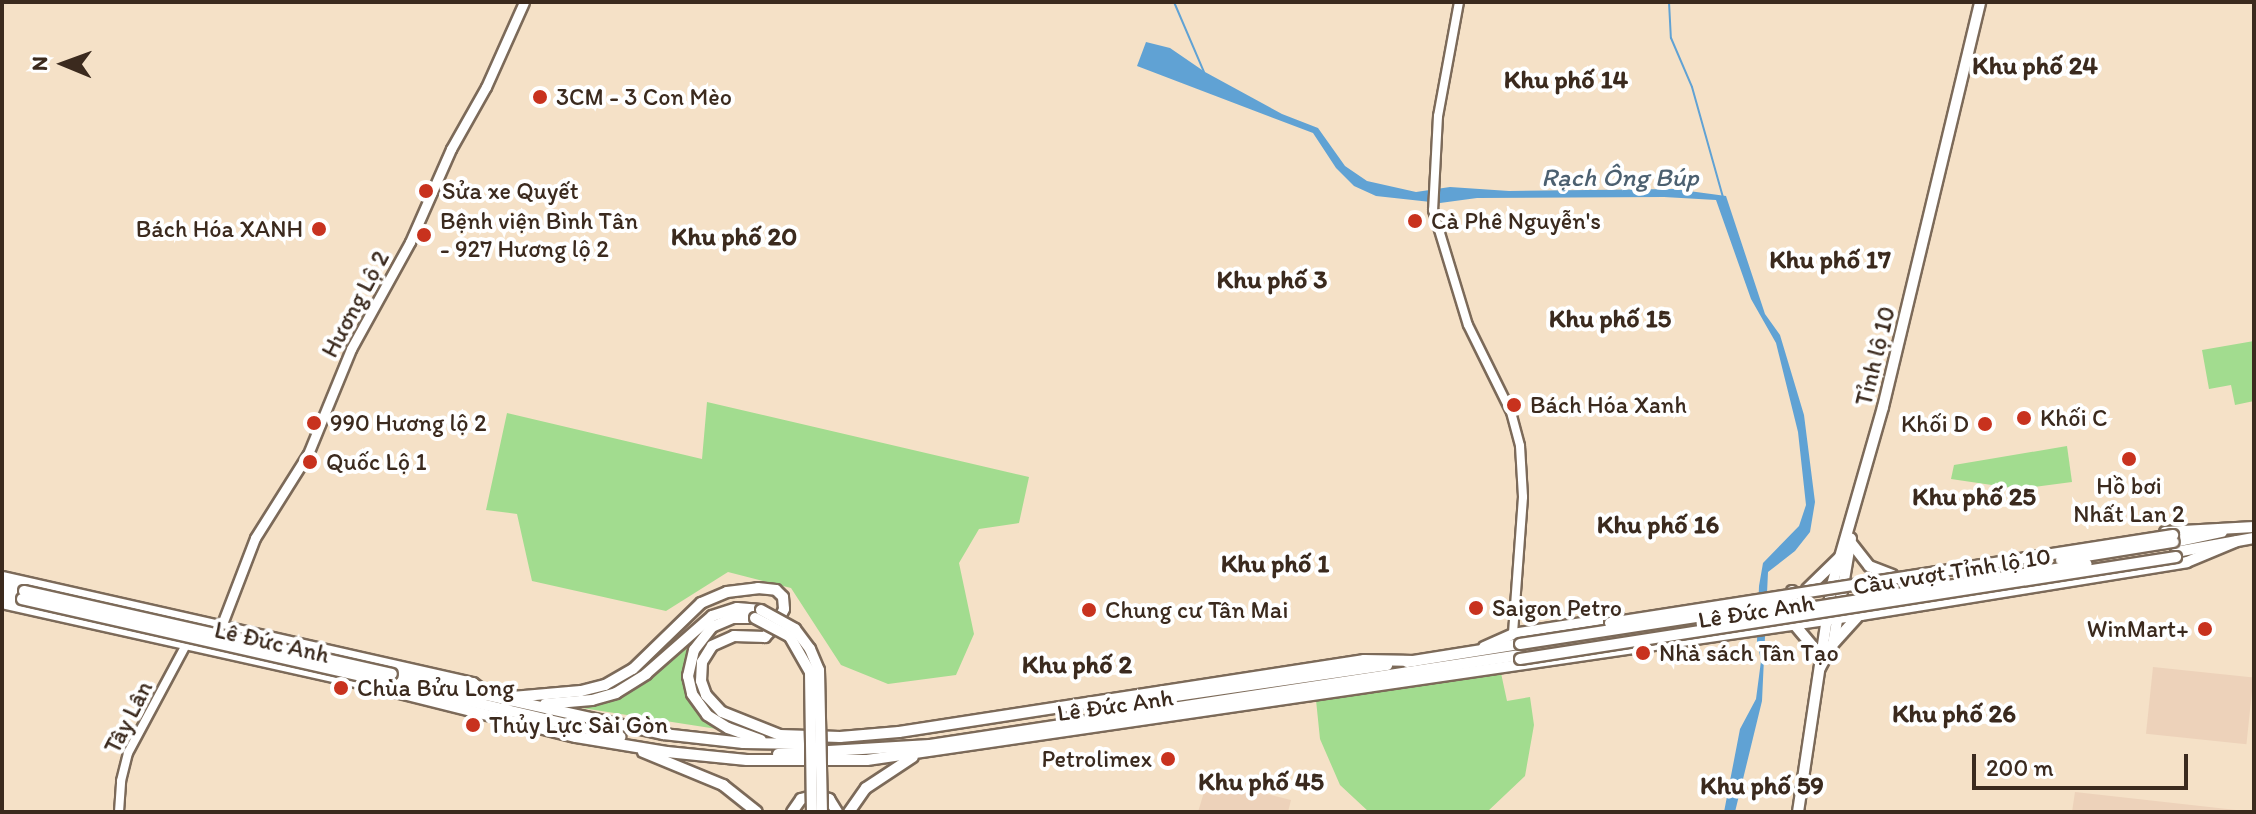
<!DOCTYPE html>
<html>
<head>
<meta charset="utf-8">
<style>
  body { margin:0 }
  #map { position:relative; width:2256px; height:814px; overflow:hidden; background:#f5e1c7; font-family:Itim,sans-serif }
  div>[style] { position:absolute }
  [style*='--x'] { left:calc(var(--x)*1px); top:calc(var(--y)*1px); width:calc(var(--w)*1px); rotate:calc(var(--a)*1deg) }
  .built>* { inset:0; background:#edd2ba; transform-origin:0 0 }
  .green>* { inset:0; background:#a2dc8f }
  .water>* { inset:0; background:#60a2d4 }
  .stream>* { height:2px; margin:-1px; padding:0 1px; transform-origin:1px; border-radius:1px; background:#60a2d4 }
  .roads { filter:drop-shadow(2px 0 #7c6a59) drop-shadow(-2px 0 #7c6a59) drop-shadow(0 2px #7c6a59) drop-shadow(0 -2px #7c6a59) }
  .tertiary>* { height:8px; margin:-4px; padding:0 4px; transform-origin:4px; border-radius:4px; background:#fff }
  .secondary>* { height:9px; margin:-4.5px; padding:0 4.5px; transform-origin:4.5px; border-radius:4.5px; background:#fff }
  .primary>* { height:10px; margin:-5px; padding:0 5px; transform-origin:5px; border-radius:5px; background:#fff }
  .trunk>* { height:10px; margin:-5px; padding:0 5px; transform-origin:5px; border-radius:5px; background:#fff }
  .bridges { filter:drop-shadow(2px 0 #7c6a59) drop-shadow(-2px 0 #7c6a59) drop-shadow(0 2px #7c6a59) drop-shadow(0 -2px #7c6a59) }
  .trunk-bridge>* { height:10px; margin:-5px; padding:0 5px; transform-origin:5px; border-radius:5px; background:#fff }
  .dots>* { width:22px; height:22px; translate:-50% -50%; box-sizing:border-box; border:4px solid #fff; border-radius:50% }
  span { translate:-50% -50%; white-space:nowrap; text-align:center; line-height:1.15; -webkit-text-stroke:8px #fff; paint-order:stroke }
  .poi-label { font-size:24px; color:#3b2a1e }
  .left { translate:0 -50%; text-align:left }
  .right { translate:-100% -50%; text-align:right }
  .street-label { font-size:24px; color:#3b2a1e }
  .neighbourhood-label { font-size:26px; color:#3b2a1e; font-weight:700 }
  .water-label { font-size:26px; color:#4c6070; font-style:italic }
  .frame { position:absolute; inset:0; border:4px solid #3b2a1e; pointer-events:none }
  .north { position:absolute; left:24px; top:24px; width:80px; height:80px; -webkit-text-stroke:6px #fff; paint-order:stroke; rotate:271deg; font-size:22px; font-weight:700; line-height:32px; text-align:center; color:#3b2a1e }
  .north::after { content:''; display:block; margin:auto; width:28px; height:36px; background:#3b2a1e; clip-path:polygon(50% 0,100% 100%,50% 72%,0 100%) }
  .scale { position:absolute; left:1972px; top:754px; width:216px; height:36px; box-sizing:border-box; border:4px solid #3b2a1e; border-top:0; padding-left:10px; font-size:24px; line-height:28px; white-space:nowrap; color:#3b2a1e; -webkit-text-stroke:6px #fff; paint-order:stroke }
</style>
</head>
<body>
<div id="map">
  <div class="built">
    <div style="left:2153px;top:667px;width:101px;height:67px;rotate:6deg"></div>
    <div style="clip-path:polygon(1208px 779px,1291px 800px,1288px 812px,1198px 812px)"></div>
    <div style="clip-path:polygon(2075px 792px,2236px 810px,2236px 812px,2072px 812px)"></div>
  </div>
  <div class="green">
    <div style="clip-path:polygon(2254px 341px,2254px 401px,2235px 405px,2231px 385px,2209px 389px,2202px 350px)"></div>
    <div style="clip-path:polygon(707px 402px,1029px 477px,1019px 523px,979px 529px,959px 563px,974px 634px,956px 675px,888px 684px,841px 665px,791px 588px,728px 572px,666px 611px,532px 581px,517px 514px,486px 510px,507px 413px,702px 459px)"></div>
    <div style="clip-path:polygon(2067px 446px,2072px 482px,2019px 489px,1951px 479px,1954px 465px)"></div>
    <div style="clip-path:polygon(708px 628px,693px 643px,685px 663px,685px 682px,689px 699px,706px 722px,717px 729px,582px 708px,629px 693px)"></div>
    <div style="clip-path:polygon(1501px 673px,1507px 701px,1530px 697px,1534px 725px,1525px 776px,1487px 812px,1369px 812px,1340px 785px,1320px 739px,1316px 700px)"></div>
  </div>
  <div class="water">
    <div style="clip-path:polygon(1146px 42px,1170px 48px,1205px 72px,1282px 114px,1318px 128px,1345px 166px,1367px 181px,1416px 192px,1450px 187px,1509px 191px,1674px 189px,1726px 196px,1765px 314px,1780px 335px,1804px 415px,1815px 502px,1810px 532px,1795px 551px,1768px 572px,1762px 701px,1735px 812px,1724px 812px,1740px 729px,1756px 699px,1761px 661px,1757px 641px,1759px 586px,1763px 563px,1799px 526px,1806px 505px,1798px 432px,1776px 343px,1751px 299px,1716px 200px,1664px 197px,1477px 198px,1440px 203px,1376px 196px,1354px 186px,1336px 168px,1313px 133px,1137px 66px)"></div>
  </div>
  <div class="stream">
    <div style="--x:1174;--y:2;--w:76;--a:66.8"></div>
    <div style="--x:1669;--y:2;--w:36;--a:87"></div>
    <div style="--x:1671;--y:38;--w:53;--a:66.8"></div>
    <div style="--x:1692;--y:87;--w:114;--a:74.3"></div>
  </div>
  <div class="roads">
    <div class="tertiary">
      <div style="--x:1459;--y:2;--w:116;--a:100.4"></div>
      <div style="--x:1438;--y:116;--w:94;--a:93"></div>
      <div style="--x:1433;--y:210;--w:120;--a:73.1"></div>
      <div style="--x:1468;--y:325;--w:97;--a:63.7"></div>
      <div style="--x:1511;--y:412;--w:35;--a:75"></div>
      <div style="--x:1520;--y:446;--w:51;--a:86.6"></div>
      <div style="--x:1523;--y:497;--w:137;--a:94.2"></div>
      <div style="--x:119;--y:812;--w:31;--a:-86"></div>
      <div style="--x:121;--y:781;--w:29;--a:-76"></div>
      <div style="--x:128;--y:753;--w:125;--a:-61.8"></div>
    </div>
    <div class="secondary">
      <div style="--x:222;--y:624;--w:92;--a:-69"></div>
      <div style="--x:255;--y:538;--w:99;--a:-57.8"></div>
      <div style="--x:308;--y:454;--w:113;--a:-67.7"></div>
      <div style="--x:351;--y:349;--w:122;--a:-61.1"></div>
      <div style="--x:410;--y:242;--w:102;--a:-66.2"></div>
      <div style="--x:451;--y:149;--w:71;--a:-60.6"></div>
      <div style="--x:486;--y:87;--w:93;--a:-65.9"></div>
    </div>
    <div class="primary">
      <div style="--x:1820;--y:668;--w:27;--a:-62"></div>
      <div style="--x:1833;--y:644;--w:107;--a:-80.3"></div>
      <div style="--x:1798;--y:812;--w:230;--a:-81.5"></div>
      <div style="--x:1832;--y:585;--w:185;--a:-74"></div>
      <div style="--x:1883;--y:407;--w:416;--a:-76.5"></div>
    </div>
    <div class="trunk">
      <div style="--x:2165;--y:532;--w:89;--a:-3.2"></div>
      <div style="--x:2174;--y:542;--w:49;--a:-11.8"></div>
      <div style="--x:1852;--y:544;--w:28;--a:52"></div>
      <div style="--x:1869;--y:566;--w:25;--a:21"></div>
      <div style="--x:2176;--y:552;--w:79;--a:-10.2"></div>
      <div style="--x:2;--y:577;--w:483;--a:12.7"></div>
      <div style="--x:473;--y:683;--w:15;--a:37"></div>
      <div style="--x:2;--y:586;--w:23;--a:13"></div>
      <div style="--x:1807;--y:589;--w:45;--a:-44.1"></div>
      <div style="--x:1792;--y:591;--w:18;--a:71"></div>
      <div style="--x:1798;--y:608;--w:16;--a:104"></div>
      <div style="--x:1794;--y:624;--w:39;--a:50"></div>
      <div style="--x:2;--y:595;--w:20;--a:11"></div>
      <div style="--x:2;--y:603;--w:349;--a:12.6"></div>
      <div style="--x:343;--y:679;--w:240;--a:14"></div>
      <div style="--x:576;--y:737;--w:92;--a:9.4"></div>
      <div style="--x:667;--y:752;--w:80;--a:5.7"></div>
      <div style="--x:747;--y:760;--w:120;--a:0"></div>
      <div style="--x:867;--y:760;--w:1005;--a:-8.3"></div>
      <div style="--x:1861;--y:615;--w:330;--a:-9.2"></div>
      <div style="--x:2187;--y:562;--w:54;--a:-22.8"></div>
      <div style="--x:755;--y:618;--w:22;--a:180"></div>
      <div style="--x:733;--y:618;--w:23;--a:157"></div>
      <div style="--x:712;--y:627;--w:29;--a:128"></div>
      <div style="--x:694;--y:650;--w:27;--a:103"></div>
      <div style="--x:688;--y:676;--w:18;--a:77"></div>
      <div style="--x:692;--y:694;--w:26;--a:54"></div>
      <div style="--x:707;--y:715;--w:25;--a:32"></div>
      <div style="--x:728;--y:728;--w:35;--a:20"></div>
      <div style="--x:1833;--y:644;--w:38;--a:-48"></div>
      <div style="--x:1484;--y:647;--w:32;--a:-24"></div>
      <div style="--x:1513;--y:634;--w:107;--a:-9.1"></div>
      <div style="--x:1407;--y:662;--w:114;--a:-9.1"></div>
      <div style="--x:392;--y:674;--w:278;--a:12.5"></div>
      <div style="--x:663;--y:734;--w:81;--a:6.4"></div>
      <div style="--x:743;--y:743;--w:66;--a:0.9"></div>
      <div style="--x:384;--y:681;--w:243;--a:13.3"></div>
      <div style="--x:501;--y:698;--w:80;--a:-5"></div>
      <div style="--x:581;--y:691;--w:25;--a:-14"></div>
      <div style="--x:605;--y:685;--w:32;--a:-30"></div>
      <div style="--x:633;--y:669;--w:95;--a:-44.1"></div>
      <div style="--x:701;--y:603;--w:28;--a:-23"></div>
      <div style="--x:727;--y:592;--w:31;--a:-7"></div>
      <div style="--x:758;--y:588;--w:18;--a:6"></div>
      <div style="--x:776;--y:590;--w:10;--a:45"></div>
      <div style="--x:783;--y:597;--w:12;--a:85"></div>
      <div style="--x:784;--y:609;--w:17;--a:115"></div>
      <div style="--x:777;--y:624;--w:18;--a:133"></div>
      <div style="--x:765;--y:637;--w:31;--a:-178"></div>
      <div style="--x:734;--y:636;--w:24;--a:156"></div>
      <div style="--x:712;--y:646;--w:19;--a:122"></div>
      <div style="--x:702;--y:662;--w:19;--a:93"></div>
      <div style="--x:701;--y:681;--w:15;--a:70"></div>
      <div style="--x:706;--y:695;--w:23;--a:47"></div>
      <div style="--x:722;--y:712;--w:62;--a:21.6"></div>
      <div style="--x:780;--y:735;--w:60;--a:1.9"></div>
      <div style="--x:840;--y:737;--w:59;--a:-4.8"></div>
      <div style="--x:899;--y:732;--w:471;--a:-8.8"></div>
      <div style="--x:1364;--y:660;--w:50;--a:1.1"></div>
      <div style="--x:545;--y:704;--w:47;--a:-4.9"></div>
      <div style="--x:592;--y:700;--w:25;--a:-16"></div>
      <div style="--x:616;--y:693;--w:36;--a:-32"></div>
      <div style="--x:646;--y:674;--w:88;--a:-41.3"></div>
      <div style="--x:712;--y:616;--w:26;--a:-18"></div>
      <div style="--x:737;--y:608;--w:24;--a:5"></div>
      <div style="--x:1114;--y:705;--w:276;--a:-8.3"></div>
      <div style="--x:643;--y:752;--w:87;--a:22.4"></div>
      <div style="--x:723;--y:785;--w:43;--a:38.5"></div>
      <div style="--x:778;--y:754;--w:152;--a:-3.4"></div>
      <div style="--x:930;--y:745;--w:597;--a:-8.67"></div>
      <div style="--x:792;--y:812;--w:16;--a:-55"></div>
      <div style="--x:801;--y:799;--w:16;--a:-15"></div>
      <div style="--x:816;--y:795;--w:14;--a:17"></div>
      <div style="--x:829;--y:799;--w:15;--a:58"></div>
      <div style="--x:849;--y:812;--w:29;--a:-55"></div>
      <div style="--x:866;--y:788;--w:56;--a:-33.4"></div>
    </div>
  </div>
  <div class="bridges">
    <div class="trunk-bridge">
      <div style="--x:2061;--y:560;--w:114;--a:-9.1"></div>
      <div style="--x:24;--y:591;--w:377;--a:12.7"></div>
      <div style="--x:22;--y:599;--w:371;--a:12.8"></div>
      <div style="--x:761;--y:610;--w:39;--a:29"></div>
      <div style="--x:795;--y:629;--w:25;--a:53"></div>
      <div style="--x:810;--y:649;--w:23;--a:67"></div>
      <div style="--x:819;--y:670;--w:142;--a:88.8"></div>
      <div style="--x:755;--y:618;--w:40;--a:28"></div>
      <div style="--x:790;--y:637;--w:40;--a:60.3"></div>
      <div style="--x:810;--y:672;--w:140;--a:89.2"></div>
      <div style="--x:1727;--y:621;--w:364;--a:-9"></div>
      <div style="--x:1610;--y:623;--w:570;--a:-8.88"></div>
      <div style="--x:1520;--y:644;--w:272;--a:-8.7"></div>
      <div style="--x:1520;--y:659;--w:664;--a:-8.84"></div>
    </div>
  </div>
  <div class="dots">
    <div style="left:540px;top:97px;background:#c8321e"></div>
    <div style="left:426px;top:191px;background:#c8321e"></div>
    <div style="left:1415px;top:221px;background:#c8321e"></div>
    <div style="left:319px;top:229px;background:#c8321e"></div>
    <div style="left:424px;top:235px;background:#c8321e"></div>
    <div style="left:1514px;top:405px;background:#c8321e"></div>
    <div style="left:2024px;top:418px;background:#c8321e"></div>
    <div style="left:314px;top:423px;background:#c8321e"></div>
    <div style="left:1985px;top:424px;background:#c8321e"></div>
    <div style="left:2129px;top:459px;background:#c8321e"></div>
    <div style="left:310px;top:462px;background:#c8321e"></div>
    <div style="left:1476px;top:608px;background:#c8321e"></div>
    <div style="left:1089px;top:610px;background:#c8321e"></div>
    <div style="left:2205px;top:629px;background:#c8321e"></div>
    <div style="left:1643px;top:653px;background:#c8321e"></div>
    <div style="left:341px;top:688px;background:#c8321e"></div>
    <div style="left:473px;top:725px;background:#c8321e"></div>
    <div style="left:1168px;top:759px;background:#c8321e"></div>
  </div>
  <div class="poi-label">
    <span class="left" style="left:556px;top:97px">3CM - 3 Con Mèo</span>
    <span class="left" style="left:442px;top:191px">Sửa xe Quyết</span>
    <span class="left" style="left:440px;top:235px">Bệnh viện Bình Tân<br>- 927 Hương lộ 2</span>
    <span class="left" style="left:1431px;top:221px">Cà Phê Nguyễn's</span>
    <span class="right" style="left:303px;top:229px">Bách Hóa XANH</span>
    <span class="left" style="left:1530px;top:405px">Bách Hóa Xanh</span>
    <span class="left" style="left:2040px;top:418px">Khối C</span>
    <span class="left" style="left:330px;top:423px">990 Hương lộ 2</span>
    <span class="right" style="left:1969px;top:424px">Khối D</span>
    <span class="left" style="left:326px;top:462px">Quốc Lộ 1</span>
    <span style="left:2129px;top:500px">Hồ bơi<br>Nhất Lan 2</span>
    <span class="left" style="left:1492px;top:608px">Saigon Petro</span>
    <span class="left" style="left:1105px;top:610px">Chung cư Tân Mai</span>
    <span class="right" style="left:2189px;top:629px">WinMart+</span>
    <span class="left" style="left:1659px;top:653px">Nhà sách Tân Tạo</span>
    <span class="left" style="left:357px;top:688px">Chùa Bửu Long</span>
    <span class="left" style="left:489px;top:725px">Thủy Lực Sài Gòn</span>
    <span class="right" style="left:1152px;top:759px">Petrolimex</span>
  </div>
  <div class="street-label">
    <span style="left:355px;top:304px;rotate:-62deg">Hương Lộ 2</span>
    <span style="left:1875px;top:356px;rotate:-76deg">Tỉnh lộ 10</span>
    <span style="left:1952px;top:571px;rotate:-9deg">Cầu vượt Tỉnh lộ 10</span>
    <span style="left:1756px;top:611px;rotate:-9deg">Lê Đức Anh</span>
    <span style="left:272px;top:642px;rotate:13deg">Lê Đức Anh</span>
    <span style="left:1115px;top:705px;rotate:-8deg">Lê Đức Anh</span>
    <span style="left:128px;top:717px;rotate:-63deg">Tây Lân</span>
  </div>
  <div class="neighbourhood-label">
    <span style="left:2035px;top:66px">Khu phố 24</span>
    <span style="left:1566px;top:80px">Khu phố 14</span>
    <span style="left:734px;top:237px">Khu phố 20</span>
    <span style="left:1830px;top:260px">Khu phố 17</span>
    <span style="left:1272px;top:280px">Khu phố 3</span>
    <span style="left:1610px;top:319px">Khu phố 15</span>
    <span style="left:1974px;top:497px">Khu phố 25</span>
    <span style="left:1658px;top:525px">Khu phố 16</span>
    <span style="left:1275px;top:564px">Khu phố 1</span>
    <span style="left:1077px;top:665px">Khu phố 2</span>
    <span style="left:1954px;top:714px">Khu phố 26</span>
    <span style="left:1261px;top:782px">Khu phố 45</span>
    <span style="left:1762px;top:786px">Khu phố 59</span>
  </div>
  <div class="water-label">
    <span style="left:1620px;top:178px">Rạch Ông Búp</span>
  </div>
  <div class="frame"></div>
  <div class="north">N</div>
  <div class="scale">200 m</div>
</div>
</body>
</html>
